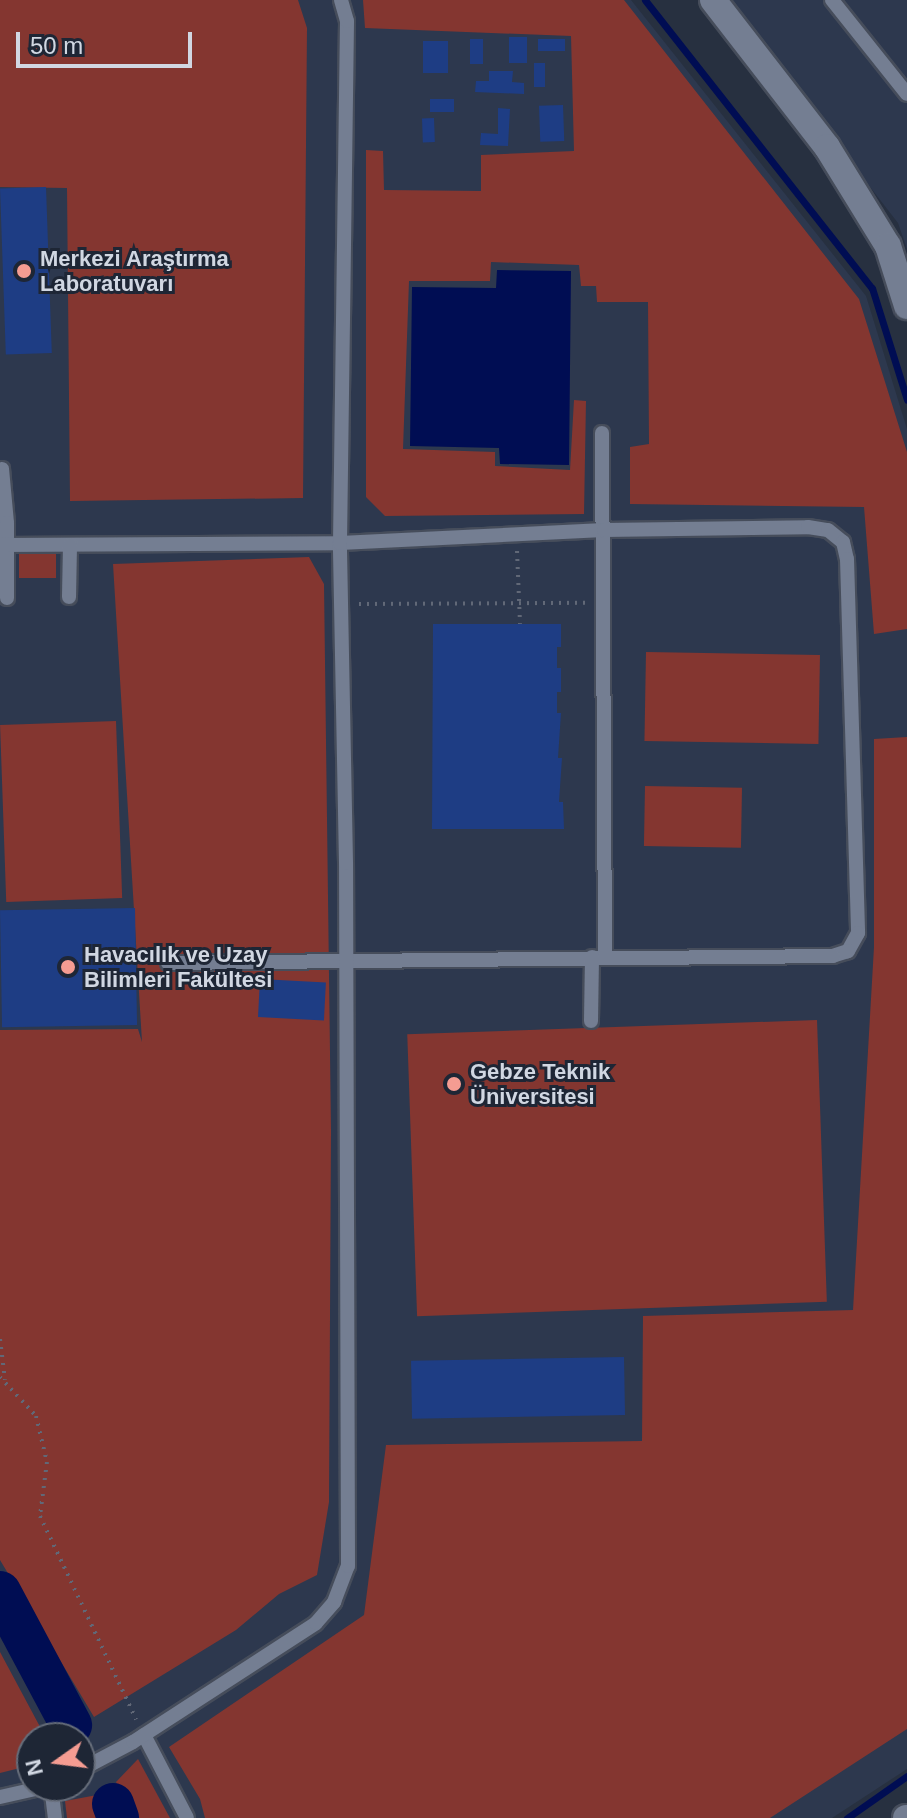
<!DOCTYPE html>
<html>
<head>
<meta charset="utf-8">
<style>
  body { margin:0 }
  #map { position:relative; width:907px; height:1818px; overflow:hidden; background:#273040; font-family:Helvetica,sans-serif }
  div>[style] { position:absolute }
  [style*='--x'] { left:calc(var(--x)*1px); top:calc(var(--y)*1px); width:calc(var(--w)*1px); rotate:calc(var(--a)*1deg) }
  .built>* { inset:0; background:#2d384e }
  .green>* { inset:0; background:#843630; transform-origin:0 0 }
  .water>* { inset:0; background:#000d53 }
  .stream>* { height:7px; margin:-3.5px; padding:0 3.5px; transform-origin:3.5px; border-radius:3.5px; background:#000d53 }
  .river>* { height:42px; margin:-21px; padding:0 21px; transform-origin:21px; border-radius:21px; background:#000d53 }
  .building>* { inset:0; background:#1e3d84; transform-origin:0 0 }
  .path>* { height:4px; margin-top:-2px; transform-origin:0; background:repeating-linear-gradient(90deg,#616877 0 2px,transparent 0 8px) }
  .roads { filter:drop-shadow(2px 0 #464d5b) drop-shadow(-2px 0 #464d5b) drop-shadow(0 2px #464d5b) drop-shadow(0 -2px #464d5b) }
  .service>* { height:14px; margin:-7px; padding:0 7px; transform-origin:7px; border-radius:7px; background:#747e92 }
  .minor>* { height:26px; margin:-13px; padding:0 13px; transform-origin:13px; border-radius:13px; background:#747e92 }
  .dots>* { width:22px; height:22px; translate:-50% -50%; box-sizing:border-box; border:4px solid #1e2635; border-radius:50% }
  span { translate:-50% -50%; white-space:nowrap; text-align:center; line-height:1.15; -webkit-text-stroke:6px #1e2635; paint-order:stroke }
  .poi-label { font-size:22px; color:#d1d7e2; font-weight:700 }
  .left { translate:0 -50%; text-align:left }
  .north { position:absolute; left:16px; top:1722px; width:80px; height:80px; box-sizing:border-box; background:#1e2635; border:2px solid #666d7a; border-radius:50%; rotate:256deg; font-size:22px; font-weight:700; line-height:32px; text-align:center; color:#d1d7e2 }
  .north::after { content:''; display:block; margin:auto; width:28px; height:36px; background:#f59c92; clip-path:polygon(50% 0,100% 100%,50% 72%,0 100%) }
  .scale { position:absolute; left:16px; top:32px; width:176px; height:36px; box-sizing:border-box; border:4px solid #d1d7e2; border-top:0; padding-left:10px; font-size:24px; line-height:28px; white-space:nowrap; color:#d1d7e2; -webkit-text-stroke:6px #1e2635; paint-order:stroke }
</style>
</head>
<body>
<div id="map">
  <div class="built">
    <div style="clip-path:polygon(evenodd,0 0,631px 0,866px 296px,907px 429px,907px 1769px,832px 1818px,0 1818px,0 0,32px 1738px,80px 1738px,80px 1786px,32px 1786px,32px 1738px)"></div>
    <div style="clip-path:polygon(725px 0,907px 0,907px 249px,898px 223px)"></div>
  </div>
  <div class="green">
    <div style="clip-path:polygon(0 0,298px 0,307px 28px,303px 498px,70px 501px,67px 188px,0 187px)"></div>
    <div style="clip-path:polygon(363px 0,624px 0,859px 299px,907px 452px,907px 629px,874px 634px,864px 507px,630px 504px,630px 447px,649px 444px,648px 302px,597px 302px,596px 286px,581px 286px,579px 265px,491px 262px,490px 281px,409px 281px,403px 449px,495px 452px,495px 466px,570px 470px,574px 400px,586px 401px,584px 514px,385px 516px,366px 497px,366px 150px,383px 151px,384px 190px,481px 191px,481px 155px,574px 151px,571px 36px,365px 28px)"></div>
    <div style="left:56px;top:551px;width:27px;height:37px;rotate:90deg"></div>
    <div style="clip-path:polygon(309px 557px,324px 584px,331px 1131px,329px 1502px,317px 1575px,279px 1594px,236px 1630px,94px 1717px,0 1560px,0 1030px,138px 1029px,142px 1042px,113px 564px)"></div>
    <div style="left:646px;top:652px;width:174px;height:89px;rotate:1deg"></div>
    <div style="left:116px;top:721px;width:177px;height:116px;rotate:88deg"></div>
    <div style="clip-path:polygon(907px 737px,907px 1729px,770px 1818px,205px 1818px,200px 1799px,169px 1747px,364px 1615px,386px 1445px,642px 1441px,643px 1316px,853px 1310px,874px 947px,874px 739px)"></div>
    <div style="left:645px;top:786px;width:97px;height:60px;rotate:1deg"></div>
    <div style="left:817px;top:1020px;width:282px;height:410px;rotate:88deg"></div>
    <div style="clip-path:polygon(0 1652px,46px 1738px,32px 1738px,32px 1765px,0 1773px)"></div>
    <div style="clip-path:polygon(138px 1759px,170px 1818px,133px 1818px,116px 1782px)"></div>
    <div style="clip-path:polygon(97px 1795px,105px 1818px,67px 1818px,65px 1801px)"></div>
  </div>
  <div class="water">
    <div style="clip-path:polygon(497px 270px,571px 271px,569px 465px,500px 464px,499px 448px,410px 446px,412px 287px,496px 288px)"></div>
  </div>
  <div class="stream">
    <div style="--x:645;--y:0;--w:367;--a:51.8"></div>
    <div style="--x:872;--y:288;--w:117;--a:72.6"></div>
    <div style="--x:847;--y:1818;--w:73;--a:-35"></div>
  </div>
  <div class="river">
    <div style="--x:0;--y:1592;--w:151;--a:61.9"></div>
    <div style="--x:113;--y:1804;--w:15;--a:70"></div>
  </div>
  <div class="building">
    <div style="left:527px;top:37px;width:26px;height:18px;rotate:90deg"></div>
    <div style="left:470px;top:39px;width:13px;height:25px"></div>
    <div style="left:565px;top:39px;width:12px;height:27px;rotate:90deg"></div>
    <div style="left:448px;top:41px;width:32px;height:25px;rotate:90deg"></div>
    <div style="left:534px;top:63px;width:11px;height:24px"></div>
    <div style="clip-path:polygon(489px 71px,513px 71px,512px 82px,524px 83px,524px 94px,475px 92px,476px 81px,489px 81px)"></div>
    <div style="left:430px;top:99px;width:24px;height:13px"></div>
    <div style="left:563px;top:105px;width:36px;height:24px;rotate:88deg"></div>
    <div style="clip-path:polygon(498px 108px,510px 109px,508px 146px,480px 145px,481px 133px,498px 134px)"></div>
    <div style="left:434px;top:118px;width:24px;height:12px;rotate:88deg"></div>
    <div style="left:46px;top:187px;width:166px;height:46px;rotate:88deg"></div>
    <div style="clip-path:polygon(433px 624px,561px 624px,561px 647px,557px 647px,557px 668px,561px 668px,561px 692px,557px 692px,557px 713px,561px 713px,558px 758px,562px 758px,559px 802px,563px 802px,564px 829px,432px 829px)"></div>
    <div style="left:135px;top:908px;width:117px;height:135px;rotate:89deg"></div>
    <div style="left:260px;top:979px;width:66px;height:38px;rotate:3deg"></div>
    <div style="left:624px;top:1357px;width:58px;height:213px;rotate:89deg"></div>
  </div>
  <div class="path">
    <div style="--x:517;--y:551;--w:73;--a:87.6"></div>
    <div style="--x:359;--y:604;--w:227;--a:-0.3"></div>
    <div style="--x:0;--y:1339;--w:41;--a:83"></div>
    <div style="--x:0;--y:1377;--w:53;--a:47.3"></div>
    <div style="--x:36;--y:1416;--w:47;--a:76.6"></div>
    <div style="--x:47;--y:1462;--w:54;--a:97.4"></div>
    <div style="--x:40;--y:1516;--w:225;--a:64.7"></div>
  </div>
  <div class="roads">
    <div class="service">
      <div style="--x:832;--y:0;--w:120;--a:51.4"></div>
      <div style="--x:602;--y:433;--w:524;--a:89.67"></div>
      <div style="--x:2;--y:469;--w:54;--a:84.7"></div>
      <div style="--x:7;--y:523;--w:75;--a:90"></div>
      <div style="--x:0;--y:545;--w:340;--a:-0.3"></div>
      <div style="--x:340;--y:543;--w:264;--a:-2.8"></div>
      <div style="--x:604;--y:530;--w:204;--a:-0.8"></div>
      <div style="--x:808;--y:527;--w:20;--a:9"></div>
      <div style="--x:828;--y:530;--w:19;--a:39"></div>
      <div style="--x:843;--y:542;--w:17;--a:77"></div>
      <div style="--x:847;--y:559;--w:374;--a:88.3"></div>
      <div style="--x:858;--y:933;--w:21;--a:119"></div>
      <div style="--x:848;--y:951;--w:16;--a:162"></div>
      <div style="--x:833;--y:956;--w:665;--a:179.4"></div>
      <div style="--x:69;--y:597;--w:52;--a:-88.9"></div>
      <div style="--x:591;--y:1021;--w:64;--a:-89.1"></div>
      <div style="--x:144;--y:1735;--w:93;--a:62.6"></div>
      <div style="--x:80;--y:1770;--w:60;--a:-27.8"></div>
      <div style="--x:133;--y:1742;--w:218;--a:-33"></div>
      <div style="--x:316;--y:1623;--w:28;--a:-49"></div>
      <div style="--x:334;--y:1602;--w:39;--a:-69"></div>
      <div style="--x:348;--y:1566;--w:703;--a:-90.16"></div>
      <div style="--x:346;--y:863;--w:320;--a:-91.1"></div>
      <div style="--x:340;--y:543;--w:522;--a:-89.23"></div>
      <div style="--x:347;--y:21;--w:22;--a:-106"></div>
      <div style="--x:51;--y:1786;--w:32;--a:83"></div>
      <div style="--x:0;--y:1797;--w:50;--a:-12.7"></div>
    </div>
    <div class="minor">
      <div style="--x:713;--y:0;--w:186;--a:52.2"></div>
      <div style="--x:827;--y:147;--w:116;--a:58.4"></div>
      <div style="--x:888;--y:246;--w:63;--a:72.4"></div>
      <div style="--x:906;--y:1818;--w:1;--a:0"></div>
    </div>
  </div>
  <div class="dots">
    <div style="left:24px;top:271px;background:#f59c92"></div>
    <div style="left:68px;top:967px;background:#f59c92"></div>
    <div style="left:454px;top:1084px;background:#f59c92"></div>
  </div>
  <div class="poi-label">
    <span class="left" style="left:40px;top:271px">Merkezi Araştırma<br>Laboratuvarı</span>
    <span class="left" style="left:84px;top:967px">Havacılık ve Uzay<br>Bilimleri Fakültesi</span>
    <span class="left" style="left:470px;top:1084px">Gebze Teknik<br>Üniversitesi</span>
  </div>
  <div class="north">N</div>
  <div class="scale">50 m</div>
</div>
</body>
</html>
